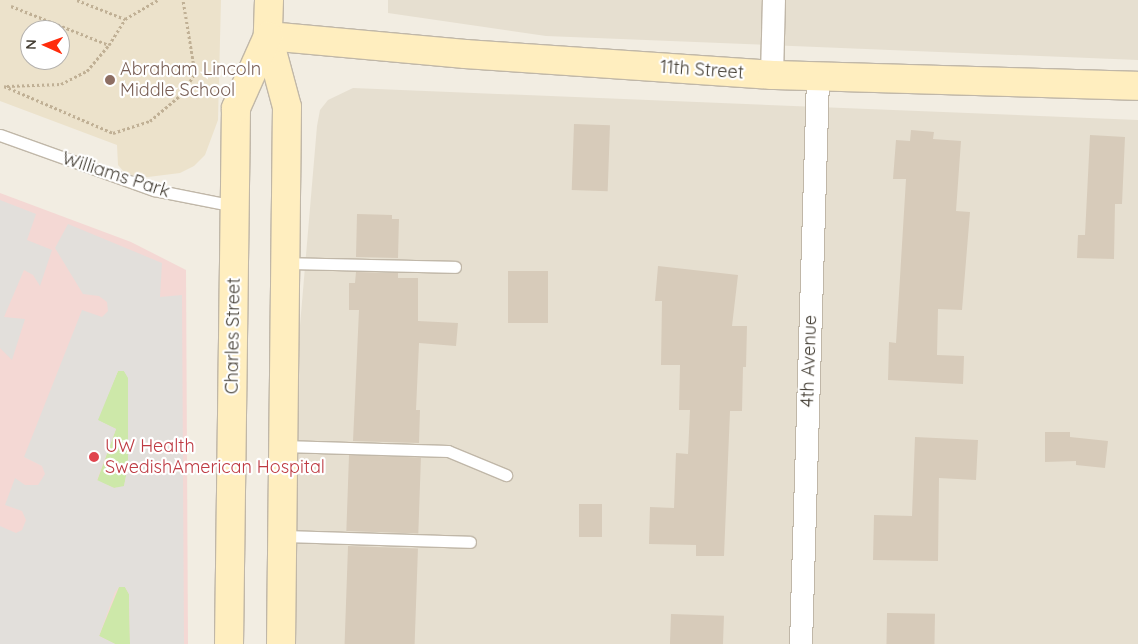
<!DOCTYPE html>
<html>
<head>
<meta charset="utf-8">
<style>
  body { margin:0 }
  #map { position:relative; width:1138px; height:644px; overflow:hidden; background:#f2ede2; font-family:Quicksand,sans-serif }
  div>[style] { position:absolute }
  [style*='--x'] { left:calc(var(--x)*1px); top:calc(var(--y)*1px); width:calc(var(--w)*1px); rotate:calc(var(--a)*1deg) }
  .residential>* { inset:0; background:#e6dfd0 }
  .education>* { inset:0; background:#ece2cb }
  .medical>* { inset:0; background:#f4d8d4 }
  .green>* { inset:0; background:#cde8a9 }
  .parking>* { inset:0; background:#e2dfdb }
  .building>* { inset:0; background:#d7cbba; transform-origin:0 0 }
  .path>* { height:3px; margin-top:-1.5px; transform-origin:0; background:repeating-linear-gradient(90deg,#c0b095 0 2.5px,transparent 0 5px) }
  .roads { filter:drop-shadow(1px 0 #c0b7a8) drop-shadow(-1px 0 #c0b7a8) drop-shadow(0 1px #c0b7a8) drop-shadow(0 -1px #c0b7a8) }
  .service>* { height:11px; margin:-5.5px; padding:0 5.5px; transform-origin:5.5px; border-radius:5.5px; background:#fff }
  .minor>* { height:22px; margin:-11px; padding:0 11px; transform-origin:11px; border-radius:11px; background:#fff }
  .secondary>* { height:28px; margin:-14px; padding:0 14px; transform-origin:14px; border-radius:14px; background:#ffeebf }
  .dots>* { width:14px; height:14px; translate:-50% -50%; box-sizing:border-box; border:2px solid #fff; border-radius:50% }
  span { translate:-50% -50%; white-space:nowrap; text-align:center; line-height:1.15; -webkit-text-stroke:4.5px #fff; paint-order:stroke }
  .education-label { font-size:18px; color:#785e54 }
  .left { translate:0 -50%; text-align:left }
  .street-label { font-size:18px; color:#433d33 }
  .health-label { font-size:18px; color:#be3a42 }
  .north { position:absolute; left:20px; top:20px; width:50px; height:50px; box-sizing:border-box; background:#fff; border:1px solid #b4b1ad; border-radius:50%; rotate:272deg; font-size:14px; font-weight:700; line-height:20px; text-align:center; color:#433d33 }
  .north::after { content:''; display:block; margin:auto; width:18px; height:22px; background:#ff2c0c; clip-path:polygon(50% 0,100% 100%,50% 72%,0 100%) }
</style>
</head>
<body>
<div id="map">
  <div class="residential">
    <div style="clip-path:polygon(388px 0,1138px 0,1138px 60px,546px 36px,388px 13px)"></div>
    <div style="clip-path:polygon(353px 88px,1138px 120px,1138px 644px,292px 644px,294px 396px,317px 126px,320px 110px,328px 100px)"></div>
  </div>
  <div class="education">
    <div style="clip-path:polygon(evenodd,0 0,221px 0,218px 120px,205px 155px,194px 166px,180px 173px,140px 178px,125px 173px,118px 165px,117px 145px,0 101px,0 0,30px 30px,60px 30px,60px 60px,30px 60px,30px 30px)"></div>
  </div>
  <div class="medical">
    <div style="clip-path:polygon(0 193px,131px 242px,186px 270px,188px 644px,0 644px)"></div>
  </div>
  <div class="green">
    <div style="clip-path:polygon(118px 371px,124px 371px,128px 377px,128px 466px,124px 487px,114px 488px,97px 481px,116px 429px,97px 420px)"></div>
    <div style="clip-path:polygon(119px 587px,125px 587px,129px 594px,130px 644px,115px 644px,99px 636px)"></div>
  </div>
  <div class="parking">
    <div style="clip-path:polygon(0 200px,36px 214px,27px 240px,52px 250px,40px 286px,33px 275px,24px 270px,4px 317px,25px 319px,12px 360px,0 348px)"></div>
    <div style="clip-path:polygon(evenodd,68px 224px,162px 263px,160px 297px,182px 295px,184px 644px,130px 644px,129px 594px,125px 587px,119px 587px,115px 592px,99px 636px,115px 644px,0 644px,0 526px,16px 533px,22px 530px,26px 520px,22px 511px,5px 505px,15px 478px,25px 485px,38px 485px,45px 474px,42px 466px,24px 457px,82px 310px,102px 317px,108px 311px,107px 302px,99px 296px,83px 294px,55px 248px,68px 224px,118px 371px,124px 371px,128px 378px,128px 466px,124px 486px,114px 488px,97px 480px,116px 429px,98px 420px,118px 371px)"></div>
  </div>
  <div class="building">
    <div style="left:574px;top:124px;width:36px;height:66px;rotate:2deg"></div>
    <div style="clip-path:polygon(911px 130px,934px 132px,933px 139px,961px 141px,956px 211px,970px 212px,962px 310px,938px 309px,937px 355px,964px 356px,963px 384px,888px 380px,889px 342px,896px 343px,906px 179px,893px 179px,896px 140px,910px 141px)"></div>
    <div style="clip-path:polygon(1090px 135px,1125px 137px,1122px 204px,1115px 204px,1114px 259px,1077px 258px,1078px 235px,1085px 235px)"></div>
    <div style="clip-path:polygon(357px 214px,392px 215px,392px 219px,399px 219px,398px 258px,356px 257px)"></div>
    <div style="clip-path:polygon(658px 266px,738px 275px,732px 326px,747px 326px,746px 367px,743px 367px,742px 411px,730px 411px,724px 556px,696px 556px,696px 545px,649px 544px,650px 507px,674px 508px,676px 453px,688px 454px,690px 410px,679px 410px,680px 365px,661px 365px,662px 301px,655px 301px)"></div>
    <div style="left:508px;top:271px;width:40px;height:52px"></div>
    <div style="clip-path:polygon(356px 272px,398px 273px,398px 278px,418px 278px,418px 321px,458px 323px,456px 346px,419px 343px,416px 410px,420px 410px,419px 443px,353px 441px,359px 310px,349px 310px,349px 283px,355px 283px)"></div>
    <div style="clip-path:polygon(1045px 432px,1070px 432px,1070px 437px,1108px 441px,1105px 468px,1076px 465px,1076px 461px,1045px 462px)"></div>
    <div style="clip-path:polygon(915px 437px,978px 440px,976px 480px,939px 478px,938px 561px,873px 560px,874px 515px,912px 516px)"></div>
    <div style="left:349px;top:455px;width:72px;height:76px;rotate:2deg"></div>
    <div style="left:579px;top:504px;width:23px;height:33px"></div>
    <div style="left:348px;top:546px;width:70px;height:98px;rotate:2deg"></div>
    <div style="left:887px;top:613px;width:48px;height:31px;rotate:1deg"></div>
    <div style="left:671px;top:614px;width:53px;height:30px;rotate:2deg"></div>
  </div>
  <div class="path">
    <div style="--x:77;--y:0;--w:52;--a:21.6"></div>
    <div style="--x:11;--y:6;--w:105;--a:21.7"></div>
    <div style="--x:4;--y:86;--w:119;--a:23.3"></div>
    <div style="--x:113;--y:133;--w:39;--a:-18"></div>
    <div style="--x:150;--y:121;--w:42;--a:-40.2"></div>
    <div style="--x:182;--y:94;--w:25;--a:-58"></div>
    <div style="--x:195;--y:73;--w:74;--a:-99.3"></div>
    <div style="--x:7;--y:86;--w:54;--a:-2.1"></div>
    <div style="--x:61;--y:84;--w:29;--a:-27"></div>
    <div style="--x:87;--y:71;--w:34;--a:-50"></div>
    <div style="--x:109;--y:45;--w:31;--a:-58"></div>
    <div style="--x:125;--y:19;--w:38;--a:-30"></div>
  </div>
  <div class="roads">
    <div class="service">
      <div style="--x:0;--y:135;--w:164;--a:19.7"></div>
      <div style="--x:154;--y:190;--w:83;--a:11.2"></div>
      <div style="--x:285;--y:263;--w:170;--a:1.3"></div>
      <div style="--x:283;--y:446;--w:165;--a:1.7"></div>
      <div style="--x:448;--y:451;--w:63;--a:22.5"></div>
      <div style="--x:282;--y:536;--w:188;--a:1.8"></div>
    </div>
    <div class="minor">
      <div style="--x:772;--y:75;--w:75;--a:-88.5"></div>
      <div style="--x:801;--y:644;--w:567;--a:-88.28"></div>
    </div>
    <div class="secondary">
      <div style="--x:269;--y:0;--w:36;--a:92"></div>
      <div style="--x:268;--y:36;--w:73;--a:75"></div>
      <div style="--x:287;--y:107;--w:537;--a:90.64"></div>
      <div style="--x:268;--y:36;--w:198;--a:5.2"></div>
      <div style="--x:465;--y:54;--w:308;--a:3.9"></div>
      <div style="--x:772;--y:75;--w:366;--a:1.7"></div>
      <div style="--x:229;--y:644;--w:536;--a:-89.25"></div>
      <div style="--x:236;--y:108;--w:79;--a:-66"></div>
    </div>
  </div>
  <div class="dots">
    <div style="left:110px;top:80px;background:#8d6e63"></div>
    <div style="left:94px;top:457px;background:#e0444e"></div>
  </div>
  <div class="education-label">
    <span class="left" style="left:120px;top:80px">Abraham Lincoln<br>Middle School</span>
  </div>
  <div class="street-label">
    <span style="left:702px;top:70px;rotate:4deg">11th Street</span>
    <span style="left:116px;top:175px;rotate:18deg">Williams Park</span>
    <span style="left:233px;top:336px;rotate:-89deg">Charles Street</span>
    <span style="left:809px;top:361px;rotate:-88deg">4th Avenue</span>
  </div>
  <div class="health-label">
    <span class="left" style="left:105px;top:457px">UW Health<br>SwedishAmerican Hospital</span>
  </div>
  <div class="north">N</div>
</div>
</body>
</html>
